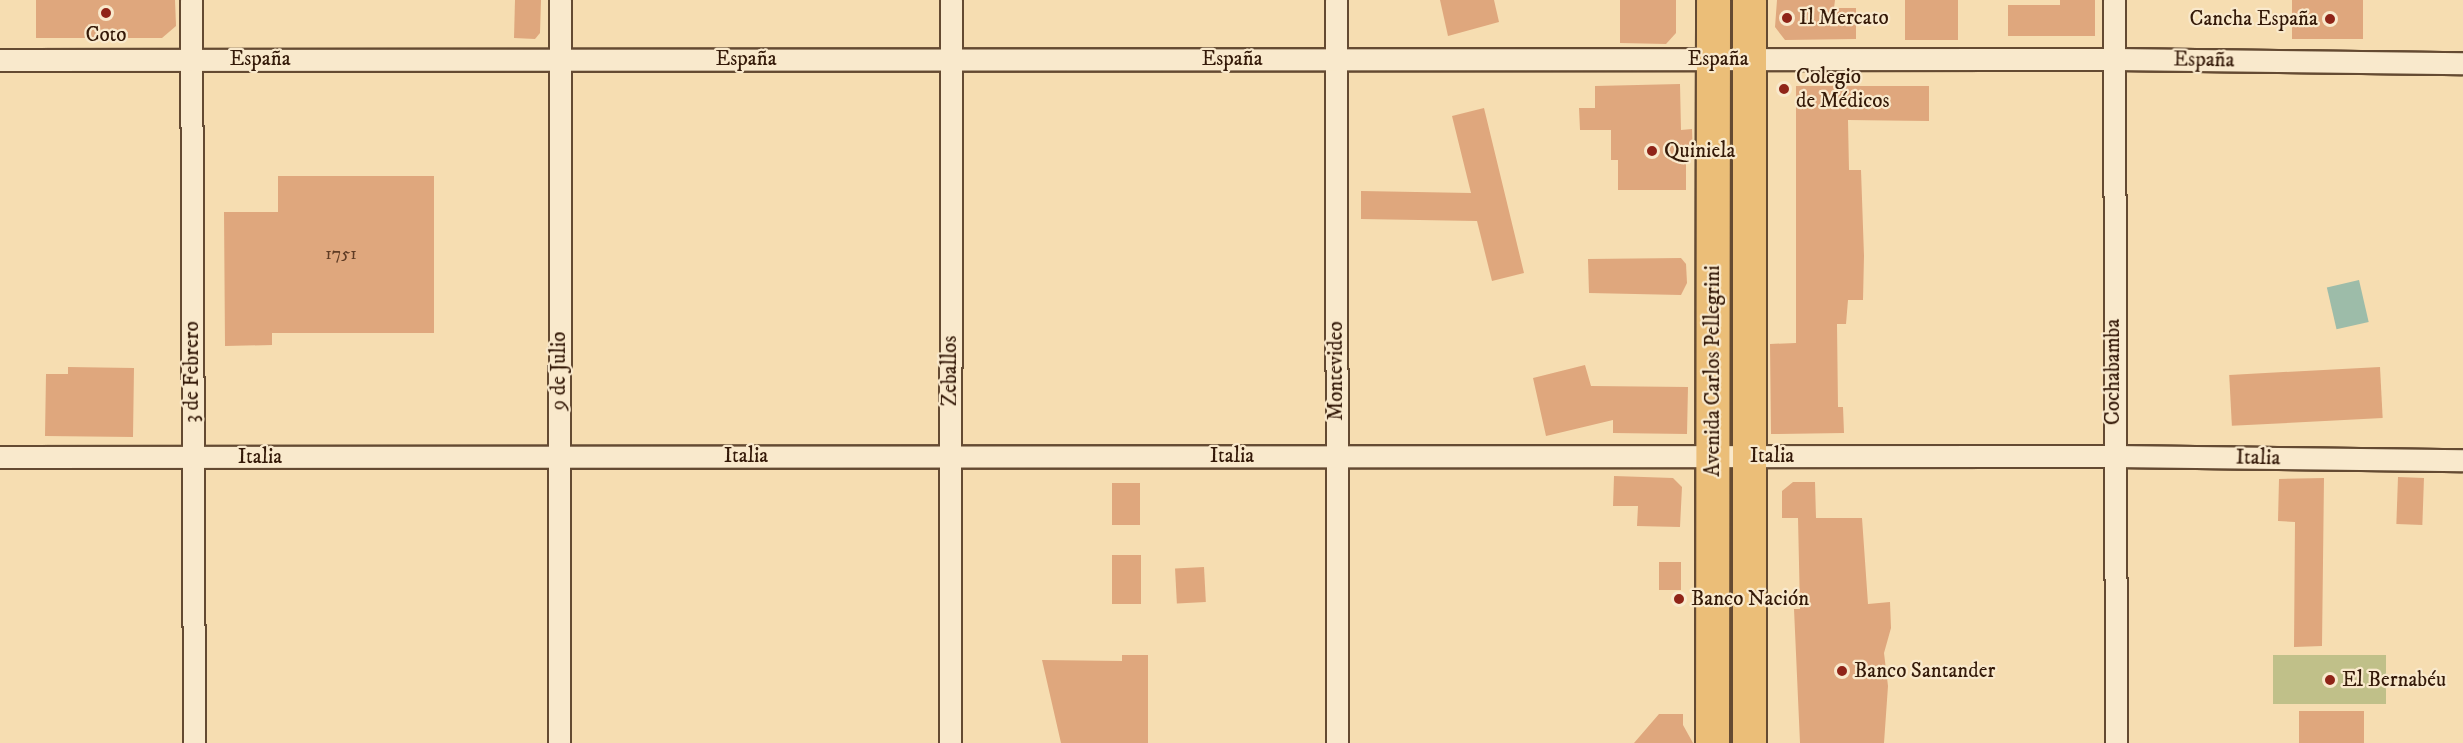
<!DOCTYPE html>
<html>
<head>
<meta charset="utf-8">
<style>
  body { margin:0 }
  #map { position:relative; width:2463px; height:743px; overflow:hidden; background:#f6ddb1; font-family:"IM FELL DW Pica",serif }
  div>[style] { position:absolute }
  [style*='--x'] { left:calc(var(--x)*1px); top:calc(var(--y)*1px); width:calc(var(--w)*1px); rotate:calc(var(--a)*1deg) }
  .green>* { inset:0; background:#c0c089; transform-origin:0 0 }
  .water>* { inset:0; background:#9dbca9; transform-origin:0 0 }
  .building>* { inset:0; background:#dfa77d; transform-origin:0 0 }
  .roads { filter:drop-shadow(2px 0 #644a32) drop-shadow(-2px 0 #644a32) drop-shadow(0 2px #644a32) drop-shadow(0 -2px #644a32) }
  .street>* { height:21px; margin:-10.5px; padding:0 10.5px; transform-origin:10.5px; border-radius:10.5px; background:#f9e9cc }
  .primary>* { height:33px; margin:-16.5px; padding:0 16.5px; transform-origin:16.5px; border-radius:16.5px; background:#ebbe78 }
  .dots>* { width:16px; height:16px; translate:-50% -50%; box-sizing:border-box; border:3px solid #f9e9cc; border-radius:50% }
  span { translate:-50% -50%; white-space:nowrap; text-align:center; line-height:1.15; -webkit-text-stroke:4.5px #f9e9cc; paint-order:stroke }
  .number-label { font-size:18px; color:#5f3c25 }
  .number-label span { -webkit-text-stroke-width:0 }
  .poi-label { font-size:21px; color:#341908 }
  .left { translate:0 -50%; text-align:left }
  .right { translate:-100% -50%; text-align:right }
  .street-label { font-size:21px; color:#341908 }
</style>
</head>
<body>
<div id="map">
  <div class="green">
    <div style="left:2386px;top:655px;width:49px;height:113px;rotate:90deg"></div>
  </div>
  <div class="water">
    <div style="left:2359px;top:280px;width:43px;height:33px;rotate:77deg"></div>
  </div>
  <div class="building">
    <div style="clip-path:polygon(36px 0,175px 0,176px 26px,162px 38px,36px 38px)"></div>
    <div style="clip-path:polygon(515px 0,541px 0,540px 33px,535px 39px,514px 38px)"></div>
    <div style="clip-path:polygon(1440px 0,1494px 0,1499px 22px,1448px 36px)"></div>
    <div style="clip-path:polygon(1620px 0,1676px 0,1676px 33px,1666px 44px,1620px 43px)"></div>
    <div style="clip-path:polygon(1777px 0,1835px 0,1834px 8px,1856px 8px,1856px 39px,1785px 40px,1775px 27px)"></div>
    <div style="left:1905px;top:0;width:53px;height:40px"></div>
    <div style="clip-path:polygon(2060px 0,2095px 0,2095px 36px,2008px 36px,2008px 5px,2060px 5px)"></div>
    <div style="left:2292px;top:0;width:71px;height:39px"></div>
    <div style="clip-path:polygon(1680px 84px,1681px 130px,1692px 129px,1693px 158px,1686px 158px,1686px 190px,1618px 190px,1618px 160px,1611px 160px,1611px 130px,1580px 130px,1579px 108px,1595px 108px,1595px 86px)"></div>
    <div style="clip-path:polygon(1796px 86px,1929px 86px,1929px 121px,1848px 120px,1849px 170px,1861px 170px,1864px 256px,1863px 300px,1848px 300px,1846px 324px,1837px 324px,1838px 407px,1843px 407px,1844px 433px,1771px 434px,1770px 344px,1796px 343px)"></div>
    <div style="clip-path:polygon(1484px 108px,1524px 273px,1492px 281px,1477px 221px,1361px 219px,1361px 191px,1471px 193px,1452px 116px)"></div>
    <div style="clip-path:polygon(278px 176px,434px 176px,434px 333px,272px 333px,272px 345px,225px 346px,224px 212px,278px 212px)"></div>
    <div style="clip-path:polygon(1681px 258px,1686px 264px,1687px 283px,1681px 295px,1589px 293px,1588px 259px)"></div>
    <div style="clip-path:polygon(1585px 365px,1591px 386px,1688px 387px,1687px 434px,1613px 433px,1613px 420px,1546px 436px,1533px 378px)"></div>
    <div style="clip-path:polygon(68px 367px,134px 368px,133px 437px,45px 436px,46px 374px,68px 374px)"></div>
    <div style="left:2380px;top:367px;width:51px;height:151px;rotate:87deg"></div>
    <div style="clip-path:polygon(1614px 476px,1673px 478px,1682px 487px,1680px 527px,1637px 526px,1638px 506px,1613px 506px)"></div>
    <div style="left:2398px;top:477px;width:26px;height:47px;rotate:2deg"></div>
    <div style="clip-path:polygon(2324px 478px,2322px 646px,2294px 647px,2295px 522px,2278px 521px,2279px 479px)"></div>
    <div style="clip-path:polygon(1793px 482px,1815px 482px,1816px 518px,1862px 518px,1868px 604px,1890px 602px,1891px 628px,1884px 653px,1888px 686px,1884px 743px,1800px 743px,1794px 609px,1800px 609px,1798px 518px,1782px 518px,1782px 491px)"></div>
    <div style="left:1112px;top:483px;width:28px;height:42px"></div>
    <div style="left:1112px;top:555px;width:29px;height:49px"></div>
    <div style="left:1659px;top:562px;width:22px;height:28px"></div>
    <div style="left:1204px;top:567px;width:35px;height:29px;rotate:87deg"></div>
    <div style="clip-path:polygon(1122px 655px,1148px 655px,1148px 743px,1061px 743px,1042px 660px,1122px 661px)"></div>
    <div style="left:2299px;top:711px;width:65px;height:32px"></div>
    <div style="clip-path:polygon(1659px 714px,1683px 714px,1683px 725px,1693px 743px,1634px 743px)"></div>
  </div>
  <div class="roads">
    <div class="street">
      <div style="--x:191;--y:0;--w:743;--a:89.77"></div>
      <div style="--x:1336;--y:0;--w:743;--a:89.92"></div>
      <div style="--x:2114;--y:0;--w:743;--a:89.85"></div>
      <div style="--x:0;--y:60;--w:2114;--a:-0.03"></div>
      <div style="--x:2114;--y:59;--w:349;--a:0.7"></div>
      <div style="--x:0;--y:457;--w:2113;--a:-0.03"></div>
      <div style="--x:2113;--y:456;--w:350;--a:0.7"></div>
      <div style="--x:559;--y:743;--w:743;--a:-89.92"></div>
      <div style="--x:950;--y:743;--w:743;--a:-89.92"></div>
    </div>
    <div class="primary">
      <div style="--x:1712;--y:743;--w:743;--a:-89.92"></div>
      <div style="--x:1749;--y:743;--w:743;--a:-90"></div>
    </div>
  </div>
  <div class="dots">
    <div style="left:106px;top:13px;background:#8f2418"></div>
    <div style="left:1787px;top:18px;background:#8f2418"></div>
    <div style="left:2330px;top:19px;background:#8f2418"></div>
    <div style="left:1784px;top:89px;background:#8f2418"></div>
    <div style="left:1652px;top:151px;background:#8f2418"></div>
    <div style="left:1679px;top:599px;background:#8f2418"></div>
    <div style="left:1842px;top:671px;background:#8f2418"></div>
    <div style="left:2330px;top:680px;background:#8f2418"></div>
  </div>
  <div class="number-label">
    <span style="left:341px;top:254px">1751</span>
  </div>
  <div class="poi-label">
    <span class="left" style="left:1799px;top:18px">Il Mercato</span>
    <span class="right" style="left:2318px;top:19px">Cancha España</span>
    <span style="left:106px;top:35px">Coto</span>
    <span class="left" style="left:1796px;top:89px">Colegio<br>de Médicos</span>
    <span class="left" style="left:1664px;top:151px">Quiniela</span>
    <span class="left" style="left:1691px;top:599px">Banco Nación</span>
    <span class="left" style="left:1854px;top:671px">Banco Santander</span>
    <span class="left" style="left:2342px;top:680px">El Bernabéu</span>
  </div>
  <div class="street-label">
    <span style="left:260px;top:59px">España</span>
    <span style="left:746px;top:59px">España</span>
    <span style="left:1232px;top:59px">España</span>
    <span style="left:1718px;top:59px">España</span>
    <span style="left:2204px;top:60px;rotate:1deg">España</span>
    <span style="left:559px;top:371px;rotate:-90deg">9 de Julio</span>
    <span style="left:950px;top:371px;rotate:-90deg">Zeballos</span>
    <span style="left:1336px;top:371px;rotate:-90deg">Montevideo</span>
    <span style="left:1713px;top:371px;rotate:-90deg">Avenida Carlos Pellegrini</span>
    <span style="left:192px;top:372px;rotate:-90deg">3 de Febrero</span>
    <span style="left:2113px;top:372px;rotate:-90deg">Cochabamba</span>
    <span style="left:746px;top:456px">Italia</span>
    <span style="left:1232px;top:456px">Italia</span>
    <span style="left:1772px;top:456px">Italia</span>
    <span style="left:260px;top:457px">Italia</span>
    <span style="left:2258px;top:458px;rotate:1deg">Italia</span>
  </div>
</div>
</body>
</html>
